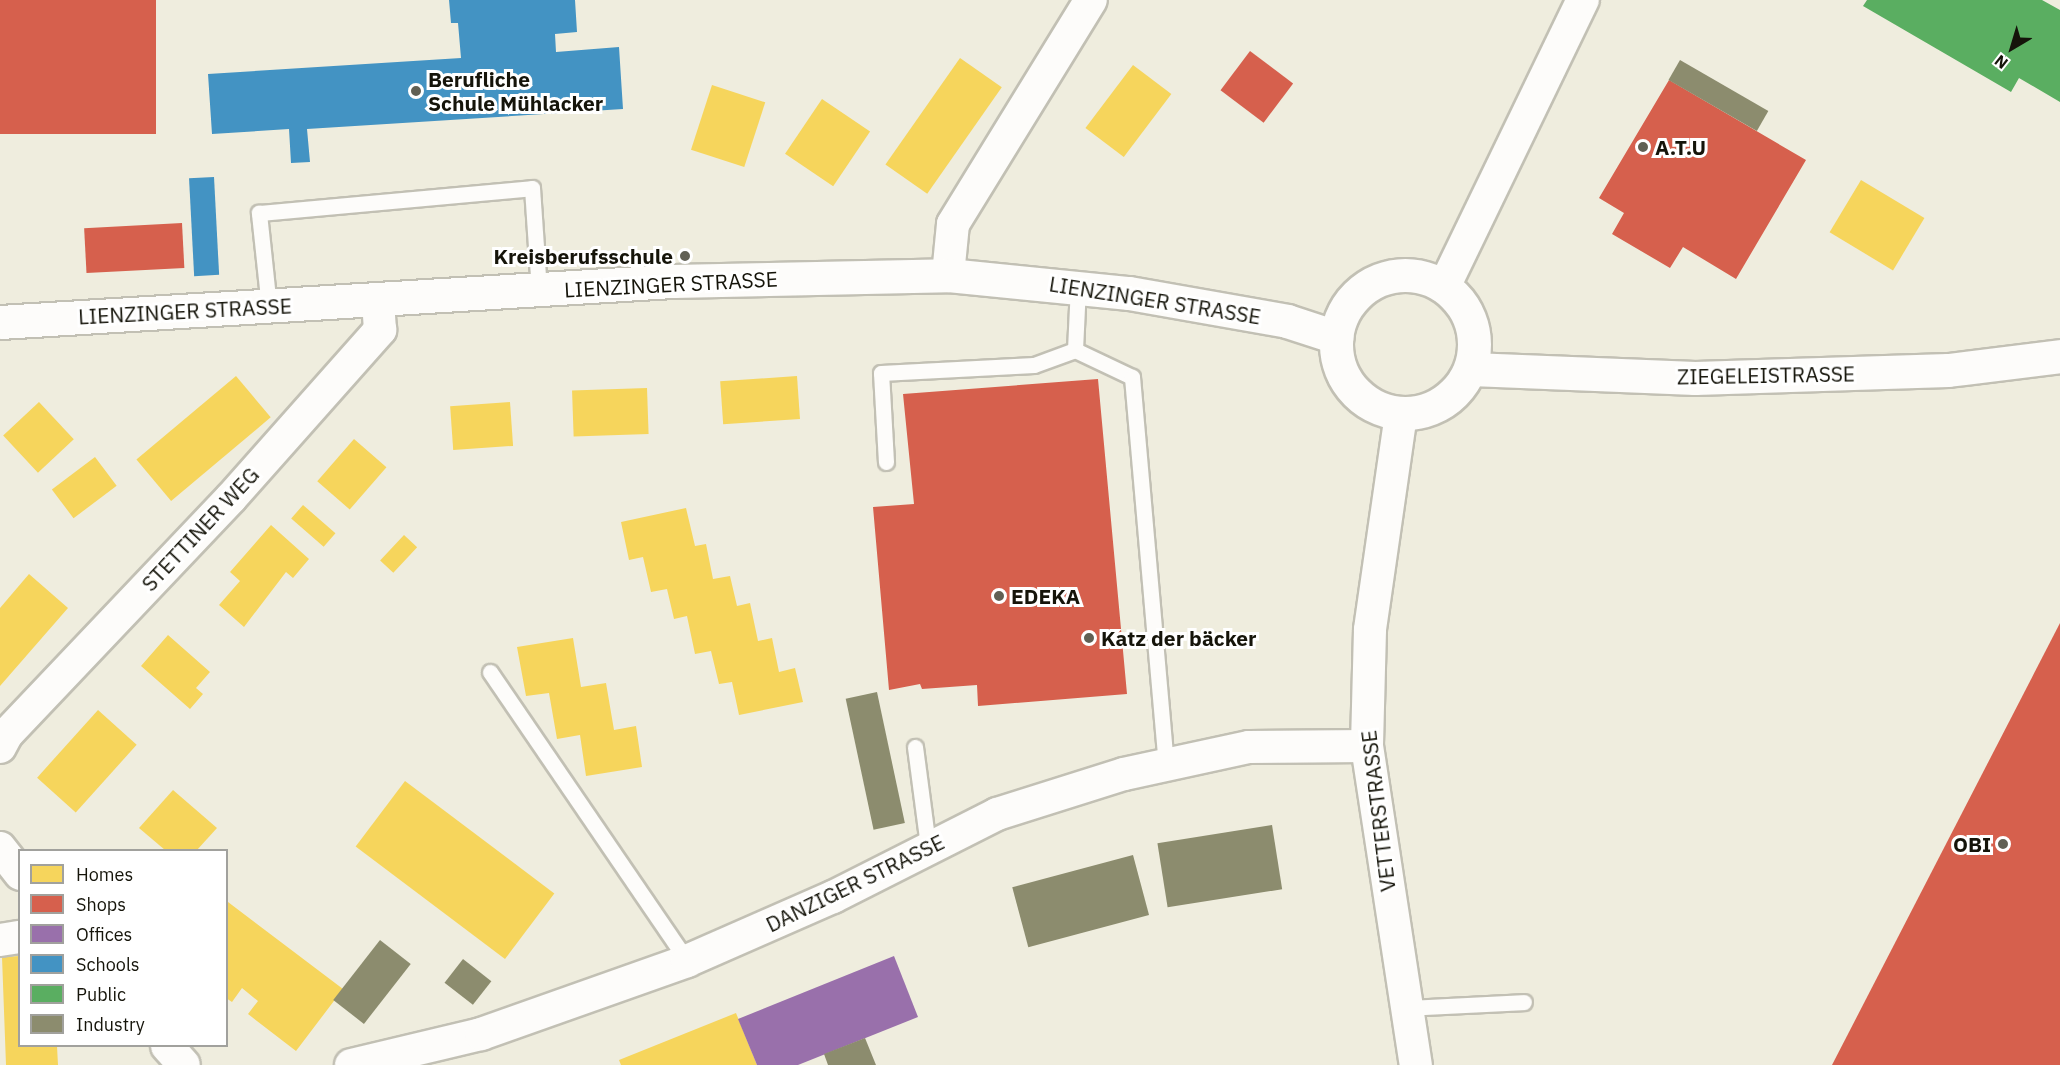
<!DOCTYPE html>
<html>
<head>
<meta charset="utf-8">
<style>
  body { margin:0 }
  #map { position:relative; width:2060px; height:1065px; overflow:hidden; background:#efedde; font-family:"IBM Plex Sans",sans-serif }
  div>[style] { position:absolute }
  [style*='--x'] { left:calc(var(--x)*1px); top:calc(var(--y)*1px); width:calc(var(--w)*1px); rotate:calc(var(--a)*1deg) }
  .homes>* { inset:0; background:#f6d55c; transform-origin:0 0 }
  .shops>* { inset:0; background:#d6604d; transform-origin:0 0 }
  .offices>* { inset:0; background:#9970ab }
  .schools>* { inset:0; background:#4393c3; transform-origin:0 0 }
  .public>* { inset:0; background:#5aae61 }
  .industry>* { inset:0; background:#8c8c6e; transform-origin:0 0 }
  .roads { filter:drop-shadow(2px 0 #c2c0b4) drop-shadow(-2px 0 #c2c0b4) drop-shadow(0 2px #c2c0b4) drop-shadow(0 -2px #c2c0b4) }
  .lane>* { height:15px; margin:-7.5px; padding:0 7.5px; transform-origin:7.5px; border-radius:7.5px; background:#fdfcfa }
  .street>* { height:32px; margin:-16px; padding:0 16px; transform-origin:16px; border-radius:16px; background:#fdfcfa }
  .secondary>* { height:33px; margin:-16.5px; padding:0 16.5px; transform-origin:16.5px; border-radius:16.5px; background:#fdfcfa }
  .secondary>.ring { margin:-16.5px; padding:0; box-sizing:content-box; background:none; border:33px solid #fdfcfa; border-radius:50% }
  .dots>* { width:16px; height:16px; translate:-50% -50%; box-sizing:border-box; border:3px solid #fff; border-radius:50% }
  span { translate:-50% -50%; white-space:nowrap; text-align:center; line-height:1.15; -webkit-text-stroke:6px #fff; paint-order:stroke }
  .poi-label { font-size:21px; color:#15140a; font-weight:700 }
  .left { translate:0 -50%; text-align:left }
  .right { translate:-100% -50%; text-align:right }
  .street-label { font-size:21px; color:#15140a }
  .legend { position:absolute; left:18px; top:849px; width:210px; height:198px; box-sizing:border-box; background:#fff; border:2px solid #a1a19d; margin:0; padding:8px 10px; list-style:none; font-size:18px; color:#15140a }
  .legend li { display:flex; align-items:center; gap:12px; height:30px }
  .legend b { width:30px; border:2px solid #a1a19d }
  .north { position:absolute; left:1982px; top:18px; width:60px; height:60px; -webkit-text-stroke:4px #fff; paint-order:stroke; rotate:218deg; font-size:16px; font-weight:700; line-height:24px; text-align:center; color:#15140a }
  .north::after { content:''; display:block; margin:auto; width:21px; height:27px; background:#15140a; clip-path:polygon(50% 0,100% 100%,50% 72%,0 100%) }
</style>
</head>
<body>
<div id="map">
  <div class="homes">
    <div style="left:960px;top:58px;width:51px;height:130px;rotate:35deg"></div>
    <div style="left:1133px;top:65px;width:48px;height:79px;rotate:37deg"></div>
    <div style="left:712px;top:85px;width:56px;height:68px;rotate:18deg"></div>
    <div style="left:822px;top:99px;width:58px;height:66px;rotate:34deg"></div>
    <div style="left:1861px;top:180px;width:74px;height:61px;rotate:31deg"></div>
    <div style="left:236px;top:376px;width:54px;height:130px;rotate:50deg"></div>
    <div style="left:797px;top:376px;width:43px;height:77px;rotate:86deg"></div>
    <div style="left:647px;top:388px;width:46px;height:75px;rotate:88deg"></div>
    <div style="left:39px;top:402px;width:51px;height:49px;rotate:47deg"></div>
    <div style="left:510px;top:402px;width:44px;height:60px;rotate:86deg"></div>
    <div style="left:354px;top:439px;width:43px;height:56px;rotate:41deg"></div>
    <div style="left:95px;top:457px;width:36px;height:54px;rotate:53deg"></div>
    <div style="left:303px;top:505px;width:43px;height:18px;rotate:41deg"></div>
    <div style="clip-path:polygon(686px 508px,695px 546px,706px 544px,713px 579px,730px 576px,737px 606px,750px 603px,758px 641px,772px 638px,779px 672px,795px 668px,803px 702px,739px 715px,732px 682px,719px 684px,711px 651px,695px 654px,687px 616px,674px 619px,667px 589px,651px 592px,643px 557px,629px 560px,621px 522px)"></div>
    <div style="clip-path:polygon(271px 525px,309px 559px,293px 578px,286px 572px,244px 627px,219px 605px,240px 581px,230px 572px)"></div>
    <div style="left:404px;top:535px;width:18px;height:35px;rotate:43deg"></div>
    <div style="clip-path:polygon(29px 574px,68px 608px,0 686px,0 608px)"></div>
    <div style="clip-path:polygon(168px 635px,210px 672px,196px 688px,203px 694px,190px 709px,141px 666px)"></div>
    <div style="clip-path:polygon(573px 638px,581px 687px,606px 683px,614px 730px,636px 726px,642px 767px,586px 776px,580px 735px,557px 739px,549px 693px,526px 696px,517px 647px)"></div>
    <div style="left:98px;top:710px;width:52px;height:91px;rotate:42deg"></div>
    <div style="left:405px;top:781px;width:187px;height:82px;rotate:37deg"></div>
    <div style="clip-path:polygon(173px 790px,217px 828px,197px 850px,165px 850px,139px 828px)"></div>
    <div style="clip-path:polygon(228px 902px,343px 989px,296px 1051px,248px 1014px,258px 1001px,242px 988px,232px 1002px,226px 998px)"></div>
    <div style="clip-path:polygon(20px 956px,20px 1046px,57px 1046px,58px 1065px,6px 1065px,2px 957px)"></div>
    <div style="clip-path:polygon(736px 1013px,757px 1065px,621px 1065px,619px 1060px)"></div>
  </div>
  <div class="shops">
    <div style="left:0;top:0;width:156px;height:134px"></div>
    <div style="left:1250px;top:51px;width:54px;height:49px;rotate:37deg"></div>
    <div style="clip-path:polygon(1669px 80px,1806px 160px,1736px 279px,1683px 247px,1670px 268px,1612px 234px,1624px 213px,1599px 198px)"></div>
    <div style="left:182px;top:223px;width:45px;height:98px;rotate:87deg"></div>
    <div style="clip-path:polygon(1098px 379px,1127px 694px,978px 706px,977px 685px,922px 689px,920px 684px,889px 690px,873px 507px,914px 504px,903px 394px)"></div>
    <div style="clip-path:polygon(2060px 623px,2060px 1065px,1832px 1065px)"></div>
  </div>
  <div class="offices">
    <div style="clip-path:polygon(894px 956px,918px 1017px,798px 1065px,757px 1065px,738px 1019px)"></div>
  </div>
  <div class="schools">
    <div style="clip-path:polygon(449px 0,575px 0,577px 32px,555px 34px,556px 52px,619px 47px,623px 109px,307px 129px,310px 162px,291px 163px,289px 129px,212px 134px,208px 74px,461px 58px,458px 23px,451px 23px)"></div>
    <div style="left:214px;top:177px;width:98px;height:25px;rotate:87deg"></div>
  </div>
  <div class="public">
    <div style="clip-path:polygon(1867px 0,2042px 0,2060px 10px,2060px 102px,2019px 78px,2011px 92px,1863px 6px)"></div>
  </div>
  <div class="industry">
    <div style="left:1680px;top:60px;width:102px;height:23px;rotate:30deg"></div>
    <div style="left:877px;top:692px;width:134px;height:32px;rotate:78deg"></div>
    <div style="left:1272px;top:825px;width:65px;height:116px;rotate:81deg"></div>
    <div style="left:1133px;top:855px;width:62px;height:125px;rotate:75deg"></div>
    <div style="left:380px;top:940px;width:39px;height:76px;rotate:38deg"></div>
    <div style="left:463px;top:959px;width:36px;height:30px;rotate:38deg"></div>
    <div style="clip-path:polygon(865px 1038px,876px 1065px,828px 1065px,824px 1054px)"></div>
  </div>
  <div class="roads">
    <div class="lane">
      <div style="--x:1078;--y:286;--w:64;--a:92.7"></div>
      <div style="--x:1075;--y:350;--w:63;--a:25.3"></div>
      <div style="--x:1132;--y:377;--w:389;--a:85"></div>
      <div style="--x:269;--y:307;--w:95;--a:-96.1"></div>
      <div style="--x:259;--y:213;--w:274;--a:-5.2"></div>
      <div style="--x:532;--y:188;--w:103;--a:86.1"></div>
      <div style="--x:886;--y:462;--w:89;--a:-93.2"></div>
      <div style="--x:881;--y:373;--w:153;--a:-3"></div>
      <div style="--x:1034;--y:365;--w:44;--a:-20.1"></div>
      <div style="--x:490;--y:672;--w:350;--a:55.7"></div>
      <div style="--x:915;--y:747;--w:100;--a:82.5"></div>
      <div style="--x:1406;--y:1008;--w:118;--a:-2.9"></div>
    </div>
    <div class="street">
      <div style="--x:948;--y:275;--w:51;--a:-84.4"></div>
      <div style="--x:953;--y:224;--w:263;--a:-58.4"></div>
      <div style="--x:1444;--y:287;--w:319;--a:-64.2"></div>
      <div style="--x:1401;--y:414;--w:218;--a:98.2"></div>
      <div style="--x:1370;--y:630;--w:116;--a:91.5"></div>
      <div style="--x:1367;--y:746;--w:323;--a:81.3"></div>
      <div style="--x:0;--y:747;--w:15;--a:-62"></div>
      <div style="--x:7;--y:734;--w:325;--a:-46.5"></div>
      <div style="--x:231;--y:498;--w:225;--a:-48.4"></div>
      <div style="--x:380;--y:330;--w:29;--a:-94"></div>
      <div style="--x:0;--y:848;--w:33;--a:52"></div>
      <div style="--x:0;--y:940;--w:20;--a:-9"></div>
      <div style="--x:167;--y:1046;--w:25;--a:48"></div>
      <div style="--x:351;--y:1065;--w:134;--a:-13.4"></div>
      <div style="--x:481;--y:1034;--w:219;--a:-19.5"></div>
      <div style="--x:687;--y:961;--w:159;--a:-23.7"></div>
      <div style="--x:833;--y:897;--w:184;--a:-26.8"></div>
      <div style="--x:997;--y:814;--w:133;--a:-17.5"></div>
      <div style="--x:1124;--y:774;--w:128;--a:-12.2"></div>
      <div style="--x:1249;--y:747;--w:118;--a:-0.5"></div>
    </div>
    <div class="secondary">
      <div class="ring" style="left:1336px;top:275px;width:105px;height:105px"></div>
      <div style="--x:0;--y:322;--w:674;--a:-3.49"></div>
      <div style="--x:673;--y:281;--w:275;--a:-1.2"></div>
      <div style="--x:948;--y:275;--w:182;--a:5.7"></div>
      <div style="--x:1129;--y:293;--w:160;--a:10"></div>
      <div style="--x:1287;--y:321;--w:52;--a:18.1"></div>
      <div style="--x:1471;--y:369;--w:224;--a:2.3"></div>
      <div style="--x:1695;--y:378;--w:253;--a:-1.8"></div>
      <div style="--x:1948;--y:370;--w:113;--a:-7.1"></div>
    </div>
  </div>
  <div class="dots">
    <div style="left:416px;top:91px;background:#616054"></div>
    <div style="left:1643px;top:147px;background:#616054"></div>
    <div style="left:685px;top:256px;background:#616054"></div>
    <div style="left:999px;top:596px;background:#616054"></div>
    <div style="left:1089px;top:638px;background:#616054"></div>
    <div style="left:2003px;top:844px;background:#616054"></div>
  </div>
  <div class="poi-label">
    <span class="left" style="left:428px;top:91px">Berufliche<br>Schule Mühlacker</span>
    <span class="left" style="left:1655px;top:147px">A.T.U</span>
    <span class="right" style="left:673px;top:256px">Kreisberufsschule</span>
    <span class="left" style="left:1011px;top:596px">EDEKA</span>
    <span class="left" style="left:1101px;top:638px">Katz der bäcker</span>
    <span class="right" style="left:1991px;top:844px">OBI</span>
  </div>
  <div class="street-label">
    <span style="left:671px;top:284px;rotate:-3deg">LIENZINGER STRASSE</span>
    <span style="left:1155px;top:300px;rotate:9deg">LIENZINGER STRASSE</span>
    <span style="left:185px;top:311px;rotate:-3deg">LIENZINGER STRASSE</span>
    <span style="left:1766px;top:375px;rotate:-1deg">ZIEGELEISTRASSE</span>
    <span style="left:200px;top:529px;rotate:-47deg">STETTINER WEG</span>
    <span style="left:1378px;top:811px;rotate:-97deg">VETTERSTRASSE</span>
    <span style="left:855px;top:883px;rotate:-26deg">DANZIGER STRASSE</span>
  </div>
  <ul class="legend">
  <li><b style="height:16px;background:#f6d55c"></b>Homes</li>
  <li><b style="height:16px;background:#d6604d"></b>Shops</li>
  <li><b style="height:16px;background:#9970ab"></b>Offices</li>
  <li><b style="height:16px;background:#4393c3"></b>Schools</li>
  <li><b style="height:16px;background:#5aae61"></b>Public</li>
  <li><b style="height:16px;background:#8c8c6e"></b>Industry</li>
  </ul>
  <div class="north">N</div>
</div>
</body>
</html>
